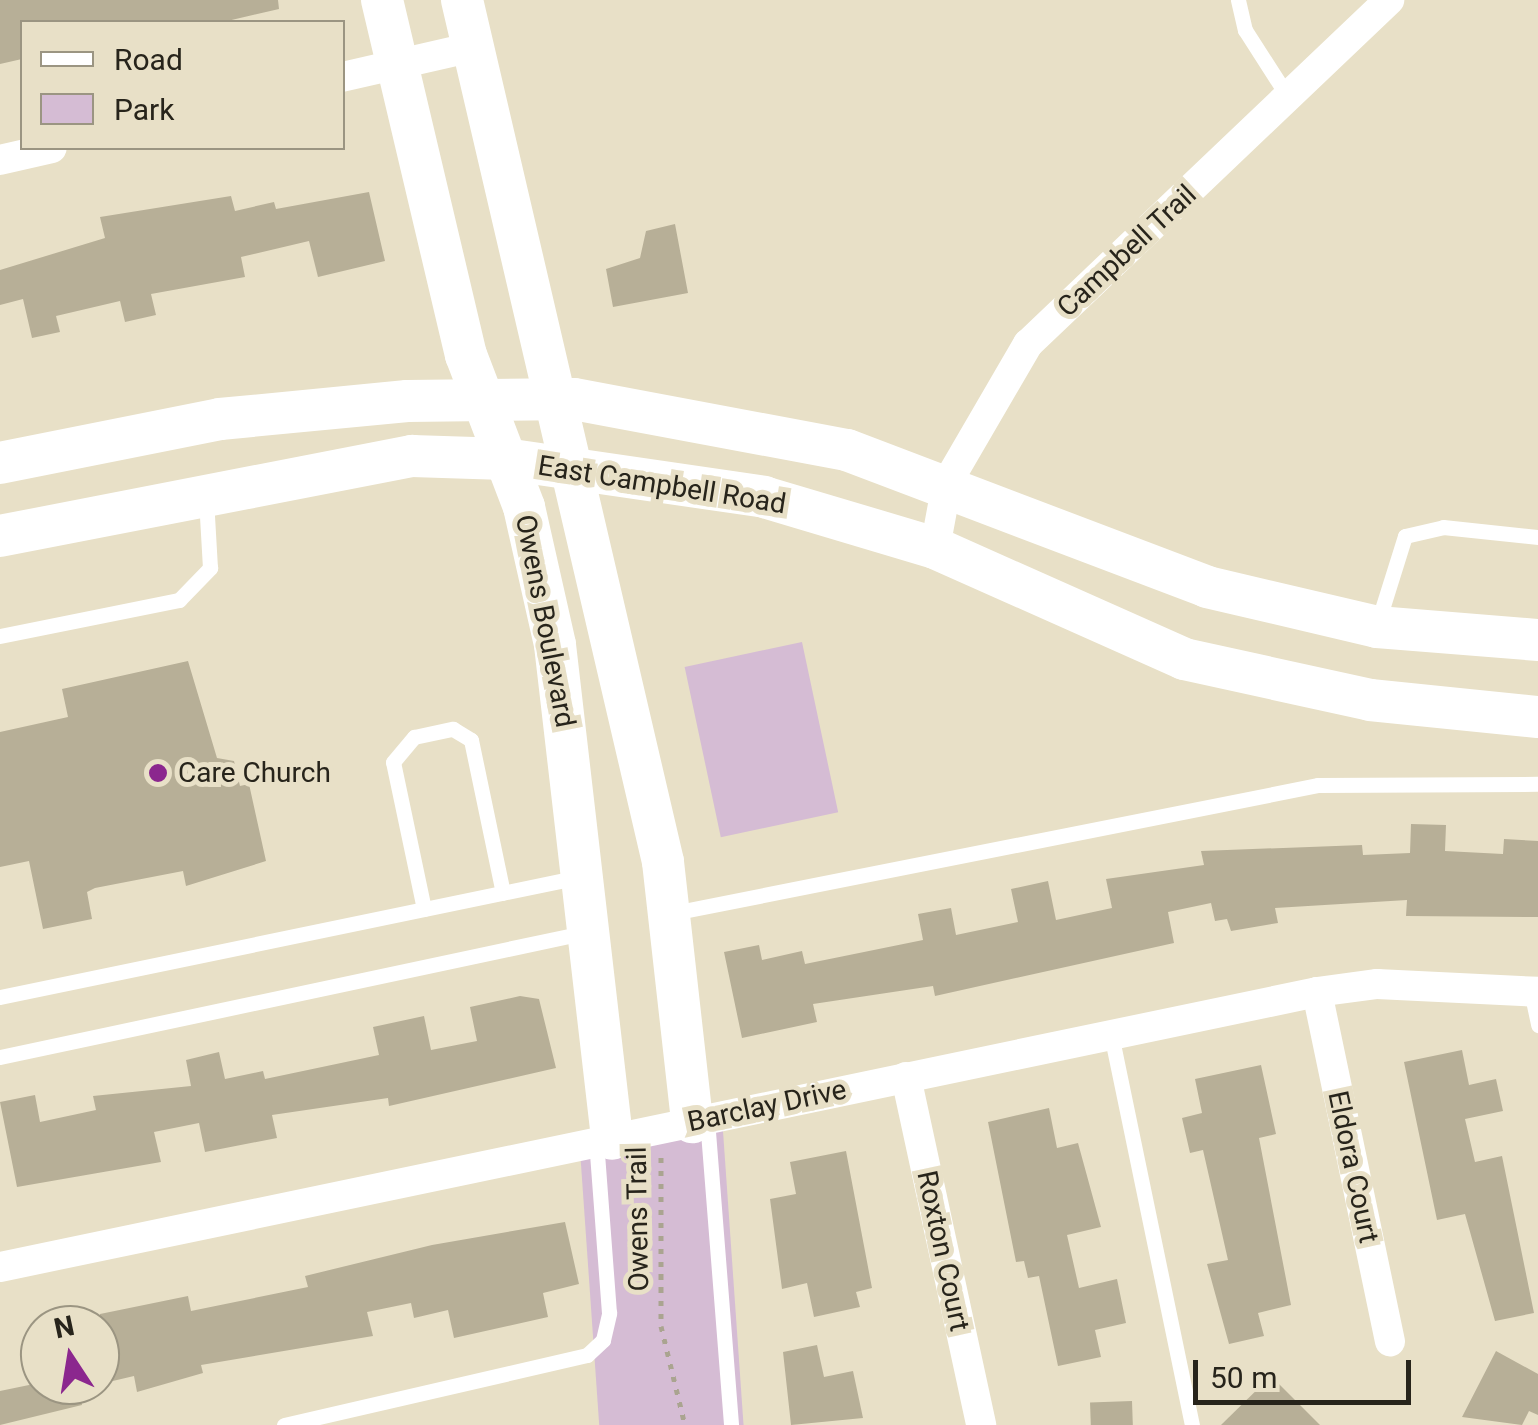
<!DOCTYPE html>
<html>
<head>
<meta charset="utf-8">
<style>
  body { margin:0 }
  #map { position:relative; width:1538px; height:1425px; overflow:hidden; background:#e8e0c7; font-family:Roboto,sans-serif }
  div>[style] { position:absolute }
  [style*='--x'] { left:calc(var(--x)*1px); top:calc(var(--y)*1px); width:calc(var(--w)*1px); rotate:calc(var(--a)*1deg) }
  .green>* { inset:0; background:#d5bcd4; transform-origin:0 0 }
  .building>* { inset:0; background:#b7af97; transform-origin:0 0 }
  .path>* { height:5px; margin-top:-2.5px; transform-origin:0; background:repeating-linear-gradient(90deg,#aaa490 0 5px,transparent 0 13px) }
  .lane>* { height:15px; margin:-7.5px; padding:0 7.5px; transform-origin:7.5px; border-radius:7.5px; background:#fff }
  .street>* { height:30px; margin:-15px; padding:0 15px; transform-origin:15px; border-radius:15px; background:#fff }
  .secondary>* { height:42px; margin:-21px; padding:0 21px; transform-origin:21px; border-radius:21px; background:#fff }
  .dots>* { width:28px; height:28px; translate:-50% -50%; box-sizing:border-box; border:5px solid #e8e0c7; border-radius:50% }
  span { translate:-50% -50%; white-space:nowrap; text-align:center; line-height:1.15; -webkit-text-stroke:10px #e8e0c7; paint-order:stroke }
  .street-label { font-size:28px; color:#27241b }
  .poi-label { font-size:28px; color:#27241b }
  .left { translate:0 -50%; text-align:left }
  .legend { position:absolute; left:20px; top:20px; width:325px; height:130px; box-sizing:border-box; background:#e8e0c7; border:2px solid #9b9582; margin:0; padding:12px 18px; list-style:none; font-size:30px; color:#27241b }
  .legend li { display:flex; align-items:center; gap:20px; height:50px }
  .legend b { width:50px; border:2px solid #9b9582 }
  .north { position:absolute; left:20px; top:1305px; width:100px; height:100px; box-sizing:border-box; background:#e8e0c7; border:2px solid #9b9582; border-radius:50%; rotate:348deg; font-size:28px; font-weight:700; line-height:40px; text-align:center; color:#27241b }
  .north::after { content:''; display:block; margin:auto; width:35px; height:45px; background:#8b278e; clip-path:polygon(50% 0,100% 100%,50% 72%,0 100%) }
  .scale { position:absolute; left:1193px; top:1360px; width:218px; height:45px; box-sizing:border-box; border:5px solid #27241b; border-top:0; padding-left:12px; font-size:30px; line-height:35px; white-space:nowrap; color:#27241b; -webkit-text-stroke:8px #e8e0c7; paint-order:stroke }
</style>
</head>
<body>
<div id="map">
  <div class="green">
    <div style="left:802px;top:642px;width:174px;height:120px;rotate:78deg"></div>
    <div style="left:723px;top:1131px;width:295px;height:144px;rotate:86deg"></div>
  </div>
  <div class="building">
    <div style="clip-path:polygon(0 0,278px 0,279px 9px,223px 22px,22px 22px,22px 59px,0 64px)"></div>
    <div style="clip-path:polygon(369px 192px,385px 261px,318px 277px,309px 241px,241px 257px,245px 277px,151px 294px,156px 315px,125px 322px,120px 301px,56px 316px,60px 332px,32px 338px,23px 299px,0 305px,0 270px,105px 238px,100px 217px,231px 196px,235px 211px,274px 202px,276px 209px)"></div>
    <div style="clip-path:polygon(675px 224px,688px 293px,613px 307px,606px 269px,640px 258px,646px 231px)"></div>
    <div style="clip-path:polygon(188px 661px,217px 758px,234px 761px,240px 786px,249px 784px,266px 861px,186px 886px,183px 871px,95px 888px,87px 892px,92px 919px,43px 929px,29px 861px,0 867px,0 732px,68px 717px,62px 689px)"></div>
    <div style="clip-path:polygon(1411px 824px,1446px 825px,1445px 851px,1503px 854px,1504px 839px,1538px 841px,1538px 917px,1406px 916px,1407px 900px,1275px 908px,1278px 923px,1231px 931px,1227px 919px,1215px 921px,1211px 903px,1168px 912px,1174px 943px,935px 996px,933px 986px,813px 1004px,817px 1022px,742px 1038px,724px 952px,759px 945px,762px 960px,802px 951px,805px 964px,923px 940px,918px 914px,951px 908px,956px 935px,1018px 922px,1011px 889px,1048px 881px,1056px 920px,1112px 908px,1106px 879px,1204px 865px,1201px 851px,1362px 845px,1363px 855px,1410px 853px)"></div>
    <div style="clip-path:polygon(520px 996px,539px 999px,556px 1068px,389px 1106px,388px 1098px,272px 1115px,277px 1138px,205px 1152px,199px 1123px,154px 1132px,161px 1162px,17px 1187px,0 1102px,35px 1095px,40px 1122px,96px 1110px,93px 1096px,191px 1086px,186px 1060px,219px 1052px,225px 1079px,263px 1071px,265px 1079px,379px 1055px,373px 1027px,424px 1016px,431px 1050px,477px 1041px,470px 1007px)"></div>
    <div style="clip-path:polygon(1462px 1050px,1469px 1085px,1496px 1079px,1503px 1111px,1465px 1119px,1475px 1162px,1502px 1156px,1534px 1313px,1495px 1321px,1465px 1214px,1437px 1220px,1404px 1062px)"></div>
    <div style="clip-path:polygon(1261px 1065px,1276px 1134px,1259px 1138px,1291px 1305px,1258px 1313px,1264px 1336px,1229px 1344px,1207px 1264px,1228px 1260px,1203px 1150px,1190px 1153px,1182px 1118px,1202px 1113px,1195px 1079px)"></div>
    <div style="clip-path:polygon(1049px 1108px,1057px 1148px,1078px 1143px,1101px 1227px,1067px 1235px,1079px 1288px,1117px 1279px,1126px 1323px,1095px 1330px,1101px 1357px,1058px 1366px,1039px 1276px,1028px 1278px,1024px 1261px,1016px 1262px,988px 1122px)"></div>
    <div style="clip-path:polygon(846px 1151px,872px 1288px,856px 1292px,860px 1307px,814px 1317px,807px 1283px,782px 1289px,770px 1199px,796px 1194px,790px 1162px)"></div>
    <div style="clip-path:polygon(565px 1222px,579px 1284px,543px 1293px,548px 1317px,454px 1338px,448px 1310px,414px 1318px,411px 1303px,367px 1312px,373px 1336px,201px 1365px,203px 1373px,137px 1392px,134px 1376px,100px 1384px,100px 1314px,188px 1296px,191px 1311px,308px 1287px,305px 1276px,432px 1245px)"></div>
    <div style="clip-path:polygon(817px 1345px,824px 1377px,853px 1371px,863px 1418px,791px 1425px,783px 1352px)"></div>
    <div style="clip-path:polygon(1496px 1351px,1538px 1374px,1538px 1415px,1529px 1411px,1522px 1425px,1462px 1417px)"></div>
    <div style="clip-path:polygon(1271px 1376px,1320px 1425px,1221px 1425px)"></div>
    <div style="clip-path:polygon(29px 1385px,78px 1385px,82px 1405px,0 1425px,0 1391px)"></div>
    <div style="left:1132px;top:1401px;width:24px;height:42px;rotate:88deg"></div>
  </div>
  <div class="path">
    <div style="--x:661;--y:1157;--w:169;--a:90"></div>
    <div style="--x:661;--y:1326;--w:102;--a:76.4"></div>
  </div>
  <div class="lane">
    <div style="--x:1238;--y:0;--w:31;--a:77"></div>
    <div style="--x:1245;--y:30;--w:80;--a:57.3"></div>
    <div style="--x:1378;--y:622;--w:90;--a:-72.6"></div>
    <div style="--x:1405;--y:536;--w:39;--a:-13"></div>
    <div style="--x:1443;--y:527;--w:96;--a:6"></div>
    <div style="--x:0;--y:636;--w:183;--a:-11.4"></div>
    <div style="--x:179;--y:600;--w:45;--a:-45.9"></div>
    <div style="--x:210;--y:568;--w:69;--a:-93.3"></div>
    <div style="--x:424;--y:909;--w:150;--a:-101.9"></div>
    <div style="--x:393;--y:762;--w:33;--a:-50"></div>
    <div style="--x:414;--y:737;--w:40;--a:-12"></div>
    <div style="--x:453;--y:729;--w:21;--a:31"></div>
    <div style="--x:471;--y:740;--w:156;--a:78.2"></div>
    <div style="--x:673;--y:913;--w:658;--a:-11.22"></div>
    <div style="--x:1318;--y:785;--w:220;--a:-0.3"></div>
    <div style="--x:1531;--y:991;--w:35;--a:78"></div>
    <div style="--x:0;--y:997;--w:591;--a:-11.71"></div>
    <div style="--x:1111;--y:1034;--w:399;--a:78.3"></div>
    <div style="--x:0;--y:1057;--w:596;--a:-12.01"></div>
    <div style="--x:707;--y:1119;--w:307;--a:85.5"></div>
    <div style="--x:284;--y:1425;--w:311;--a:-13"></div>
    <div style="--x:587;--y:1355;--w:22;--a:-43"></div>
    <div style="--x:603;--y:1340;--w:28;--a:-77"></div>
    <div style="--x:609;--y:1313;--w:171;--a:-94.3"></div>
  </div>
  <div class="street">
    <div style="--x:342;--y:77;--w:134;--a:-12.9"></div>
    <div style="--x:0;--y:160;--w:53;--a:-13"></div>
    <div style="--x:935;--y:548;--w:66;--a:-79.5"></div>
    <div style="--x:947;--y:483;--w:161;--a:-59.8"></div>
    <div style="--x:1028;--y:344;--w:499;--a:-43.6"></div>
    <div style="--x:1317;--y:992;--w:357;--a:78.2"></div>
    <div style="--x:906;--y:1077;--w:356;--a:77.8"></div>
    <div style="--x:0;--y:1267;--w:1345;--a:-11.79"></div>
    <div style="--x:1317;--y:992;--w:61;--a:-7.6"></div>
    <div style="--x:1377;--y:984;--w:161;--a:2.8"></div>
  </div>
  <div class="secondary">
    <div style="--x:382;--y:0;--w:365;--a:76.7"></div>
    <div style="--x:466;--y:355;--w:163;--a:69.1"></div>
    <div style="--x:524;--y:507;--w:141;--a:77.3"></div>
    <div style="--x:555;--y:645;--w:497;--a:83.4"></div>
    <div style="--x:462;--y:0;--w:885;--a:76.87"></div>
    <div style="--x:663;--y:862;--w:262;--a:83.6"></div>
    <div style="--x:0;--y:463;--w:224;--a:-11.3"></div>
    <div style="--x:220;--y:419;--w:188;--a:-5.5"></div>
    <div style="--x:407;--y:401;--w:167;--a:-0.7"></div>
    <div style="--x:574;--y:399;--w:278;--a:10.6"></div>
    <div style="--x:847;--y:450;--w:385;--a:20.8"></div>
    <div style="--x:1207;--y:587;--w:175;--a:13.2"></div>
    <div style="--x:1377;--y:627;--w:162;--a:4.6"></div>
    <div style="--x:0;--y:536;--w:420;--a:-11"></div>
    <div style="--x:412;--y:456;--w:93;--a:1.8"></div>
    <div style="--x:505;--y:459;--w:262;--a:8.3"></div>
    <div style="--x:764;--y:497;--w:178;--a:16.6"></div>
    <div style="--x:935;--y:548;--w:273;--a:24"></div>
    <div style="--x:1184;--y:659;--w:190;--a:12.4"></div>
    <div style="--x:1370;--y:700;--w:169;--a:5.8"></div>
  </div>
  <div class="dots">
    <div style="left:158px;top:773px;background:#8b278e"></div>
  </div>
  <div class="street-label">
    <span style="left:1127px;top:251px;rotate:-43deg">Campbell Trail</span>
    <span style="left:662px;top:485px;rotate:9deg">East Campbell Road</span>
    <span style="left:545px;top:621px;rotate:79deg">Owens Boulevard</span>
    <span style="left:767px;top:1106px;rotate:-12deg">Barclay Drive</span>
    <span style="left:1353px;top:1167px;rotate:78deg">Eldora Court</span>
    <span style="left:638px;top:1219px;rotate:-91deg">Owens Trail</span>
    <span style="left:943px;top:1251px;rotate:78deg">Roxton Court</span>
  </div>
  <div class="poi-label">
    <span class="left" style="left:178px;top:773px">Care Church</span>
  </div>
  <ul class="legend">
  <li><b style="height:12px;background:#fff"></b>Road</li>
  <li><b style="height:28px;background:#d5bcd4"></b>Park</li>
  </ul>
  <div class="north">N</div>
  <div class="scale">50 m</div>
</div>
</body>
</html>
